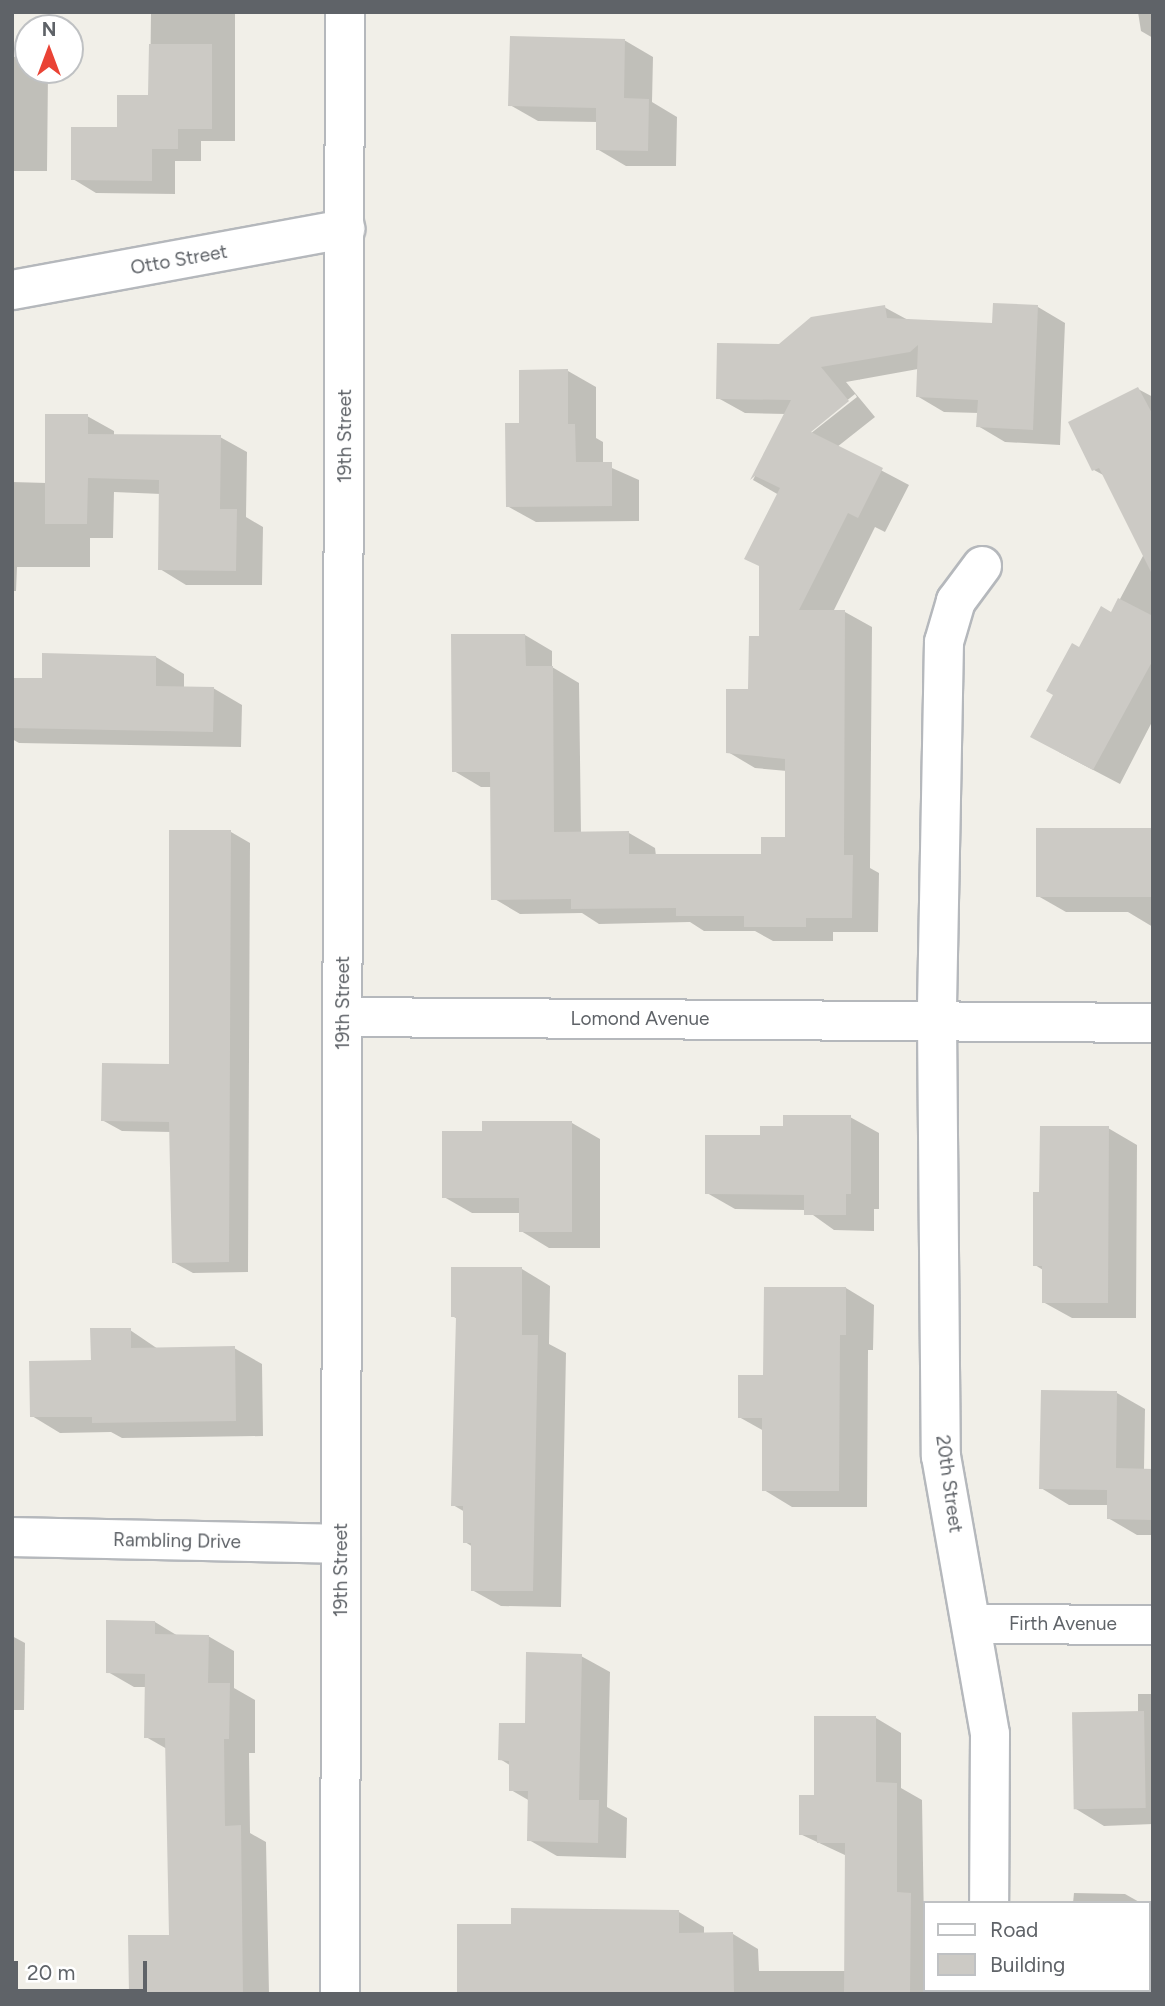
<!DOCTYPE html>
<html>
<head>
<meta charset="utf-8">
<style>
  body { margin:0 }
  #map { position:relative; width:1165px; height:2006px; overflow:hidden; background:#f1efe8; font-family:Figtree,sans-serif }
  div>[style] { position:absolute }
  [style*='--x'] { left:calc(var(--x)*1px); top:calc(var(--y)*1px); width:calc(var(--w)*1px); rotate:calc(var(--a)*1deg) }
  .shadow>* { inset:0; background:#0003 }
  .building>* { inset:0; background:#cccac5; transform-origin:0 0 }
  .roads { filter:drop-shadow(2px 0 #b5b8bc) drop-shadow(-2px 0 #b5b8bc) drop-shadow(0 2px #b5b8bc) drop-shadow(0 -2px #b5b8bc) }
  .minor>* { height:38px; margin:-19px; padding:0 19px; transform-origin:19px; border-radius:19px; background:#fff }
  span { translate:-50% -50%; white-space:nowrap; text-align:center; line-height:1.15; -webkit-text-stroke:5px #fff; paint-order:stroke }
  .street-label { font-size:19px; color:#5f6368 }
  .frame { position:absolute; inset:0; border:14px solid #5f6368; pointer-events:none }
  .legend { position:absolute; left:923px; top:1901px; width:228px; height:91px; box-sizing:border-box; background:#fff; border:2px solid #bfc1c3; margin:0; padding:9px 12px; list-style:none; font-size:21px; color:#5f6368 }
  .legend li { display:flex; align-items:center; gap:14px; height:35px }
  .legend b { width:35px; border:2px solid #bfc1c3 }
  .north { position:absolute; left:14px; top:14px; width:70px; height:70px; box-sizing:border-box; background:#fff; border:2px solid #bfc1c3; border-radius:50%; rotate:0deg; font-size:19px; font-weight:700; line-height:28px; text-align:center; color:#5f6368 }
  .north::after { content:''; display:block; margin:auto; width:24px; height:32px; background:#ea4335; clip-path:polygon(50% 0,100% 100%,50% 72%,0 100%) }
  .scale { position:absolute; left:14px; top:1961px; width:133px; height:32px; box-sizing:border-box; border:4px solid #5f6368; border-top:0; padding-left:9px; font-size:21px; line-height:24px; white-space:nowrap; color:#5f6368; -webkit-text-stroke:5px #fff; paint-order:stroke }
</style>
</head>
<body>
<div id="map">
  <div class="shadow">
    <div style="clip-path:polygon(151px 12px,235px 12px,235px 141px,201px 141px,201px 161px,175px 161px,175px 194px,96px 193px,73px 179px,150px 96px)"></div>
    <div style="clip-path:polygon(1138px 12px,1153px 12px,1153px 38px,1141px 31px)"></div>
    <div style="clip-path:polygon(624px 40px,653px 57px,652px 102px,677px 117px,676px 166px,626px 166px,597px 149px,598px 122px,538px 121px,510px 105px)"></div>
    <div style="clip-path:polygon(12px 56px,28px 61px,28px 70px,48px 73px,47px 171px,12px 171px)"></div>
    <div style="clip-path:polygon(evenodd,884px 307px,908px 320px,993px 325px,1038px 307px,1065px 323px,1060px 445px,1005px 442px,978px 426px,979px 413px,944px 412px,917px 396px,918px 369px,846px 382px,875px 417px,837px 447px,909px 485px,885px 532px,875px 527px,833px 612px,845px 612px,872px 627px,870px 868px,879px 873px,878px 932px,833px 932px,833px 941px,773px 941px,755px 931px,704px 931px,690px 922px,599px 924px,582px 913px,520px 914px,493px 898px,492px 787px,481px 787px,454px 771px,525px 635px,552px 651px,552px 667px,579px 683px,581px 833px,629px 833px,655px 848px,656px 856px,763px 856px,787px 839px,787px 771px,755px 768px,728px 752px,750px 691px,761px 638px,779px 495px,753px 480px,786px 414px,745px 413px,718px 398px,780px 345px,884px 307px,855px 394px,857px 397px,810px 434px,810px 430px,855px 394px)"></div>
    <div style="clip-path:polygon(568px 371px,596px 387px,596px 438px,603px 442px,603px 464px,639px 480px,639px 521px,536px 522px,507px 506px,521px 425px)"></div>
    <div style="clip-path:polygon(1138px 389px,1153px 397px,1153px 720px,1120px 784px,1059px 752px,1079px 649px,1112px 614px,1144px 554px,1105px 476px,1094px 470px)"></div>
    <div style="clip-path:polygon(87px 416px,114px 431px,114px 436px,220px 437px,247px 452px,246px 517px,263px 527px,262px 585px,186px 585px,160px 569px,161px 494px,114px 492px,113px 538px,90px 538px,90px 567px,17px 567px,16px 591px,12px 591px,12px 482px,47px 483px)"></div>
    <div style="clip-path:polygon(156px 657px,184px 674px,184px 688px,213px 688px,242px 705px,241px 747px,19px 743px,12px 739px,12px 680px,43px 680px)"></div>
    <div style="clip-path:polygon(1153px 830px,1153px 927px,1128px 912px,1066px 912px,1038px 896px)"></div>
    <div style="clip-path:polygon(231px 832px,250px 843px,248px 1272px,193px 1273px,173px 1262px,171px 1132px,122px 1131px,102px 1120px,171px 1066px)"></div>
    <div style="clip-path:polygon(850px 1117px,879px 1133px,879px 1209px,874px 1209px,874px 1231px,834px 1230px,806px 1210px,735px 1209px,707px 1193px,762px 1136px)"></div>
    <div style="clip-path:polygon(572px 1123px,600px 1139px,600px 1248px,549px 1248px,521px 1231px,521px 1213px,472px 1213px,444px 1197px,484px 1133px)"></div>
    <div style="clip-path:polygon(1108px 1128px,1137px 1145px,1136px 1318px,1072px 1318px,1043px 1302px,1043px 1270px,1035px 1265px,1041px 1194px)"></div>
    <div style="clip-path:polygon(522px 1269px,550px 1286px,549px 1344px,566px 1353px,561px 1607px,501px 1606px,472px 1590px,473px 1547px,465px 1542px,465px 1512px,453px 1505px,458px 1319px,452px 1316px)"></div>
    <div style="clip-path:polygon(846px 1288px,874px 1305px,873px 1350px,868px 1350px,867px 1507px,792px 1507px,764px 1490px,764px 1431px,739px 1417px,765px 1376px)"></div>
    <div style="clip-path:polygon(130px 1330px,158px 1349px,234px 1348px,262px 1364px,263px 1436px,122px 1438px,111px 1432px,60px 1433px,32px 1416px)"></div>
    <div style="clip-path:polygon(1117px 1393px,1145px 1409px,1144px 1470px,1153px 1470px,1153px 1535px,1137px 1535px,1108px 1518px,1109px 1505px,1069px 1505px,1041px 1488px)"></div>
    <div style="clip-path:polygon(155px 1622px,178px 1636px,208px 1636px,234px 1651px,234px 1688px,255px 1700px,255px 1753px,249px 1753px,250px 1833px,266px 1842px,269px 1994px,130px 1994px,171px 1936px,167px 1749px,146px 1737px,147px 1687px,134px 1687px,108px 1672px)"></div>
    <div style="clip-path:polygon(12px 1636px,25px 1643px,24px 1710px,12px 1710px)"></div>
    <div style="clip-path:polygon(581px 1656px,610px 1672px,607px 1807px,627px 1818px,626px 1858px,557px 1856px,529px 1840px,530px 1801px,511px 1790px,511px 1766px,500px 1759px)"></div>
    <div style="clip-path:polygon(1138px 1694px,1153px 1694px,1153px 1824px,1104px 1826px,1076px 1809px,1138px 1713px)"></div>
    <div style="clip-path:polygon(876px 1718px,901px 1733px,901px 1788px,922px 1800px,925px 1990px,935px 1994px,459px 1994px,513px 1926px,679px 1912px,704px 1927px,704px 1934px,733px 1934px,758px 1949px,759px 1971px,846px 1971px,847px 1856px,800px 1834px,816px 1797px)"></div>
    <div style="clip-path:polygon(1074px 1893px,1125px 1894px,1141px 1903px,1073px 1903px)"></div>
    <div style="clip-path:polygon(1150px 1908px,1153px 1994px,1065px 1990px,1149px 1990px)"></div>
  </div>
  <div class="building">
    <div style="clip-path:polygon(510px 36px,625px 39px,624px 98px,649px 99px,648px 151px,596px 150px,596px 108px,508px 106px)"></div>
    <div style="clip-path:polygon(149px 44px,212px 44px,212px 129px,178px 129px,178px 149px,152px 149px,152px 181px,71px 180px,71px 127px,117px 127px,117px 95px,148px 95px)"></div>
    <div style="clip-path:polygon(993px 303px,1038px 305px,1033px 430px,976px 427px,978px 400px,916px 397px,918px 345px,910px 352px,821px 367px,849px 401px,811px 432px,883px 468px,858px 518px,848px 513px,799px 610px,845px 610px,844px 855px,853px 855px,852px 918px,806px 918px,806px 927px,744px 927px,744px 916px,676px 916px,676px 908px,571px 909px,571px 899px,491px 900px,490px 772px,452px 772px,451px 634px,525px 634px,526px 666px,553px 666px,554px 832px,629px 831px,629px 854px,761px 854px,761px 837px,785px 837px,785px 759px,726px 753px,726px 689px,748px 689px,749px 636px,759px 636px,759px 566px,744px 559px,780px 488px,755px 476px,750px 480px,791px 400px,716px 399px,717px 343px,779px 344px,811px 317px,885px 305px,887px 318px,992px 323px)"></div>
    <div style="clip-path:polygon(568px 369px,568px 424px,575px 424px,576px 462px,612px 462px,612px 506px,506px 507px,505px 423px,519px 423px,519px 370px)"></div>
    <div style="clip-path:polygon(1138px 387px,1153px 415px,1153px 576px,1099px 468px,1092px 471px,1068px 422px)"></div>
    <div style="clip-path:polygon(45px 414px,88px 414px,88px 434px,221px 435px,220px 509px,237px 509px,236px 571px,158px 570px,159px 480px,88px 478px,87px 524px,45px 524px)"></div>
    <div style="clip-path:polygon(1118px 598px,1153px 616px,1153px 660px,1093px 770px,1030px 737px,1053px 695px,1046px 691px,1072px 643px,1079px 647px,1101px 606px,1111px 612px)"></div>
    <div style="clip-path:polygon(42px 653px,156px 656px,156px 686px,214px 687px,213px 732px,12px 728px,12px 678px,42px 678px)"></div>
    <div style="left:1036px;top:828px;width:117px;height:69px"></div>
    <div style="clip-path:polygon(169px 830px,231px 830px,229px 1262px,172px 1263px,169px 1122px,101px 1121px,102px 1063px,169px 1064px)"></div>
    <div style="clip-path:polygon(783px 1115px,851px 1115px,851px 1194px,846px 1194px,846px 1215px,804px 1215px,804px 1195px,705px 1194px,705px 1135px,760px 1135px,760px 1126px,783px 1126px)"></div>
    <div style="clip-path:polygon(482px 1121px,572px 1121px,572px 1232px,519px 1232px,519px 1198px,442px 1198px,442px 1131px,482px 1131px)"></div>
    <div style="clip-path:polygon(1040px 1126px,1109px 1126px,1108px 1303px,1042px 1303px,1042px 1266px,1033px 1266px,1033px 1192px,1039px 1192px)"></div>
    <div style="clip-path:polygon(451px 1267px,522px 1267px,522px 1335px,538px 1335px,533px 1591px,471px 1591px,471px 1543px,463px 1543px,463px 1506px,451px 1506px,456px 1317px,451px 1317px)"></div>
    <div style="clip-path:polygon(764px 1287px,846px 1287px,846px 1335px,840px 1335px,839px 1491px,762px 1491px,762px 1418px,738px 1418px,738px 1375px,763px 1375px)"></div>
    <div style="clip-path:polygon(90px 1328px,131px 1328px,131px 1348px,235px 1346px,236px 1421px,92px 1423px,92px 1417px,30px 1417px,29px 1361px,91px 1360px)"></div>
    <div style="clip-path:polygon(1041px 1390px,1117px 1391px,1116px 1468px,1153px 1469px,1153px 1520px,1107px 1519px,1107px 1490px,1039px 1489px)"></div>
    <div style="clip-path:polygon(106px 1620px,155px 1621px,155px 1634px,209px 1635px,208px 1683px,230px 1683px,229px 1739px,224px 1739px,225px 1826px,241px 1825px,243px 1994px,129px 1994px,128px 1935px,169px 1935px,165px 1738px,144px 1738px,145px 1674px,106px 1673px)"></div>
    <div style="clip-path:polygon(526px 1652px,582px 1654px,579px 1800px,599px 1800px,598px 1843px,527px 1841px,528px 1791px,509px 1791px,509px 1761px,498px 1760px,499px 1723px,525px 1723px)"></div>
    <div style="left:1144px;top:1711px;width:97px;height:72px;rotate:89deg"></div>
    <div style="clip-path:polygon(814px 1716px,876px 1716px,876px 1782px,897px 1783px,897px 1892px,911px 1893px,910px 1994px,844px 1994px,845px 1843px,817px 1843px,817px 1835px,799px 1835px,799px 1795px,814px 1795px)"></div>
    <div style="clip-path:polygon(511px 1908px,679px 1910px,679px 1933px,733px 1932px,734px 1994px,457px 1994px,457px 1924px,511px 1924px)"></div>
  </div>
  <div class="roads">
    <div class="minor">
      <div style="--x:12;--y:290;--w:339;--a:-10.4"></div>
      <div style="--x:982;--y:566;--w:44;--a:126.6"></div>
      <div style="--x:956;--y:601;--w:43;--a:106.3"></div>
      <div style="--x:944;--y:642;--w:379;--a:91.1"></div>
      <div style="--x:937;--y:1021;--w:435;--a:89.5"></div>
      <div style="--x:941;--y:1456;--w:282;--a:80"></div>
      <div style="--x:990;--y:1734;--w:169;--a:90.3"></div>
      <div style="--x:343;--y:1017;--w:810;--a:0.42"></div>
      <div style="--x:12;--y:1537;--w:329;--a:1.2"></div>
      <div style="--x:973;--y:1624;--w:180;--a:0.3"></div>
      <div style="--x:340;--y:1994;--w:1982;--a:-89.86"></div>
      <div style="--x:988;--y:1994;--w:4;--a:-90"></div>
    </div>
  </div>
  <div class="street-label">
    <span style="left:179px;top:260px;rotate:-10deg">Otto Street</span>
    <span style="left:345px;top:436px;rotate:-90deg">19th Street</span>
    <span style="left:343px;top:1003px;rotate:-90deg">19th Street</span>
    <span style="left:640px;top:1019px">Lomond Avenue</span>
    <span style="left:949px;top:1484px;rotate:82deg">20th Street</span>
    <span style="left:177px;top:1541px;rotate:1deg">Rambling Drive</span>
    <span style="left:341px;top:1570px;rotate:-90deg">19th Street</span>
    <span style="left:1063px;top:1624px">Firth Avenue</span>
  </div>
  <div class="frame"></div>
  <ul class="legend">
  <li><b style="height:9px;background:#fff"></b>Road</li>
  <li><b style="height:19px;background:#cccac5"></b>Building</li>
  </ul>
  <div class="north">N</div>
  <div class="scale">20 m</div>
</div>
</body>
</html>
